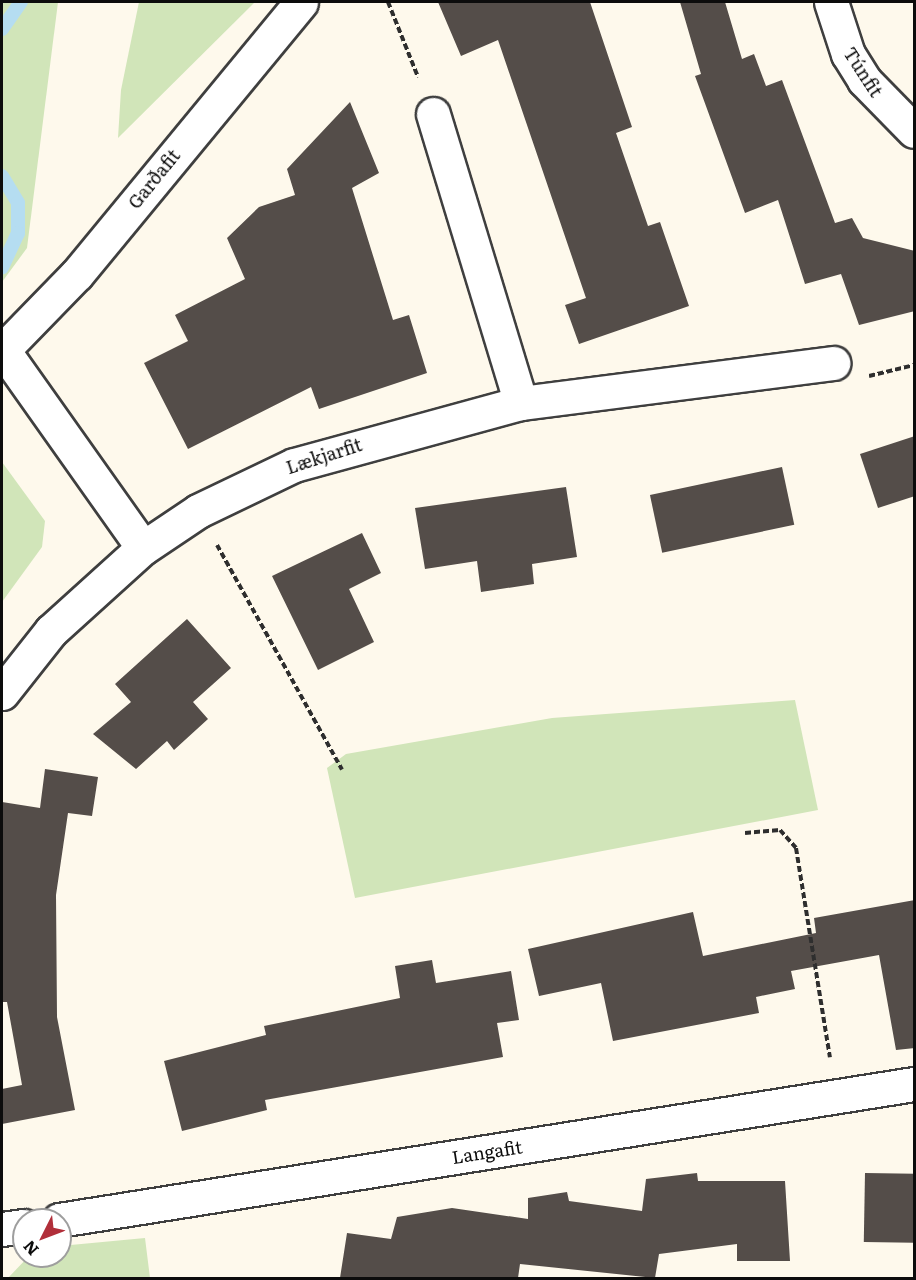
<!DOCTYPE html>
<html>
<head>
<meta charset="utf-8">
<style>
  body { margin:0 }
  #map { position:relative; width:916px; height:1280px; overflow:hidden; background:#fef9ec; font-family:Literata,serif }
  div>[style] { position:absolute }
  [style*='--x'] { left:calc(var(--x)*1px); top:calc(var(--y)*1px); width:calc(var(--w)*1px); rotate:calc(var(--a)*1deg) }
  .green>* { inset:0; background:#d1e5b9 }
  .stream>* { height:14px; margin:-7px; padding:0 7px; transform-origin:7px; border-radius:7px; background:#b5ddf1 }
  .building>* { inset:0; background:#544d49; transform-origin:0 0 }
  .path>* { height:4px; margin-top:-2px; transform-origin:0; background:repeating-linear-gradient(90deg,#2e2e2e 0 6px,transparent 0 9px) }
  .roads { filter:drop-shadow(2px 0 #3f3f3f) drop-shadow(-2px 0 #3f3f3f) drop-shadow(0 2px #3f3f3f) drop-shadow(0 -2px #3f3f3f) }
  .minor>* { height:33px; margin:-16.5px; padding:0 16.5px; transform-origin:16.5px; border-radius:16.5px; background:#fff }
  span { translate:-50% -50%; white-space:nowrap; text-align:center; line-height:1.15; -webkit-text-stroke:6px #fff; paint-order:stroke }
  .street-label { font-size:18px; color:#0c0c0c }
  .frame { position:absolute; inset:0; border:3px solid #0c0c0c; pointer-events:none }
  .north { position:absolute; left:12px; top:1208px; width:60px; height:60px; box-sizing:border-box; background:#fff; border:2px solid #9e9e9e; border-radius:50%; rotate:228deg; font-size:16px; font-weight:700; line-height:24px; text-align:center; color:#0c0c0c }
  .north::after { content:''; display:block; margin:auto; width:21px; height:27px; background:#b12f3a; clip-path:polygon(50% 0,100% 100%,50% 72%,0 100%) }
</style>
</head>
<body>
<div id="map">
  <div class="green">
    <div style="clip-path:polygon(2px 2px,58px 2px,27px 248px,2px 282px)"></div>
    <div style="clip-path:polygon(139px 2px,255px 2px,118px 138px,121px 90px)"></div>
    <div style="clip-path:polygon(2px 462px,45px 521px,42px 547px,2px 602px)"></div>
    <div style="clip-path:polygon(795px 700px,818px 810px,355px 898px,327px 768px,346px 754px,552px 718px)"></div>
    <div style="clip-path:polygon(145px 1238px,150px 1278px,8px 1278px,29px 1256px,60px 1256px,60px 1246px)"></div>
  </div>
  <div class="stream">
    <div style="--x:2;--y:29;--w:33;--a:-55"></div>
    <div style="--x:2;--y:176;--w:31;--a:59"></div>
    <div style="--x:18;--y:203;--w:30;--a:90"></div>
    <div style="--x:18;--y:233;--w:38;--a:115"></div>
  </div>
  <div class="building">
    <div style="clip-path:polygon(438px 2px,590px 2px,632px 127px,616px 133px,648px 226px,660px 222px,689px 306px,579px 344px,565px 305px,586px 298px,498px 40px,461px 56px)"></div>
    <div style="clip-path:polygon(680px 2px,725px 2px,742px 59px,754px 54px,766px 86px,782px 80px,835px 223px,852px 218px,863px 238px,915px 251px,915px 311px,859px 325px,841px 274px,805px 284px,778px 200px,745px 213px,695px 76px,701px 74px)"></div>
    <div style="clip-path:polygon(350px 102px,379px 173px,352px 188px,393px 320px,409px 315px,427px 373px,319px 409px,311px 387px,188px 449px,144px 363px,188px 341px,175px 315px,245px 279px,227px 238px,259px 207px,295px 195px,287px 169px)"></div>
    <div style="clip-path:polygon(915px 436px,915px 496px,878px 508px,860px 454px)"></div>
    <div style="left:782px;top:467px;width:59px;height:135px;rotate:78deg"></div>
    <div style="clip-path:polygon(566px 487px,577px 557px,532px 564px,534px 584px,481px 592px,477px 561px,425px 569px,415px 508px)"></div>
    <div style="clip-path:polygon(362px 533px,381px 573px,349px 589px,374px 642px,318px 670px,272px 576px)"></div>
    <div style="clip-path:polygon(187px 619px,231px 668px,193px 702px,208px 719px,174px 750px,167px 741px,136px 769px,93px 734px,131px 702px,115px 684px)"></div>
    <div style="clip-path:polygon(45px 769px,98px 777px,92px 816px,68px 813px,56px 895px,57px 1017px,75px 1110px,2px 1124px,2px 1089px,22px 1085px,7px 1002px,2px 1002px,2px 802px,40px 808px)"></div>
    <div style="clip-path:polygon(915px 900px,915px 1048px,896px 1050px,879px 955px,791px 971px,795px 989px,756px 997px,759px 1013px,613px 1041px,601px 983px,539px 996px,528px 949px,693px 912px,703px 956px,816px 933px,814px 918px)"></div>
    <div style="clip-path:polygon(432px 960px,436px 983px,511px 971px,519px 1020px,497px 1023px,503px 1057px,265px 1100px,267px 1110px,182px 1131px,164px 1061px,266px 1035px,264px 1026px,400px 998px,395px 966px)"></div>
    <div style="clip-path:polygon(697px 1173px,698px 1181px,785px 1181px,790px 1261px,737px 1261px,737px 1244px,659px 1254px,655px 1278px,520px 1264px,518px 1278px,340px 1278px,347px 1233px,391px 1239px,397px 1217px,452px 1208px,528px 1219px,528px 1198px,567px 1192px,569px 1201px,642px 1211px,646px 1179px)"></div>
    <div style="left:865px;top:1173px;width:50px;height:69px;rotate:1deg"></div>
  </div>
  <div class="path">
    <div style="--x:388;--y:2;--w:81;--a:68.2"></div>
    <div style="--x:869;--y:376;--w:46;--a:-13.7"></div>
    <div style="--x:217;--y:545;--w:257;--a:60.9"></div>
    <div style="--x:745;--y:833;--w:35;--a:-5"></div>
    <div style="--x:780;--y:830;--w:24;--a:48"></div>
    <div style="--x:796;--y:848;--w:212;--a:80.8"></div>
  </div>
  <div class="roads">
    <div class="minor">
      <div style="--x:831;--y:2;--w:55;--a:71.9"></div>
      <div style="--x:848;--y:54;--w:31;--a:58"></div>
      <div style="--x:864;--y:80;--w:71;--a:45.6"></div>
      <div style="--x:433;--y:114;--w:302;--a:73.1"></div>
      <div style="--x:3;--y:350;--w:242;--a:54.7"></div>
      <div style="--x:2;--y:351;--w:107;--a:-45.8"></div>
      <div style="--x:77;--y:274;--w:352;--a:-50.5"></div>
      <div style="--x:2;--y:693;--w:79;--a:-51.7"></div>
      <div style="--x:51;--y:631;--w:124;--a:-42.1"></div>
      <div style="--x:143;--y:548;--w:66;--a:-33.9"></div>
      <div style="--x:198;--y:511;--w:106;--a:-25.6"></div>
      <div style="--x:294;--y:465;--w:235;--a:-15.3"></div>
      <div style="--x:521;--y:403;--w:315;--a:-7.3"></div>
      <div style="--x:59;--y:1220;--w:866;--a:-9.04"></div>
      <div style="--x:2;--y:1229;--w:22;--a:-8"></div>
    </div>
  </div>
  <div class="street-label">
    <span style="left:863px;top:72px;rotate:57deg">Túnfit</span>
    <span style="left:154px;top:179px;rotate:-51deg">Garðafit</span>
    <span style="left:324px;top:456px;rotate:-18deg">Lækjarfit</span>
    <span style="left:487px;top:1152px;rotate:-9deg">Langafit</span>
  </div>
  <div class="frame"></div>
  <div class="north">N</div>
</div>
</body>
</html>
